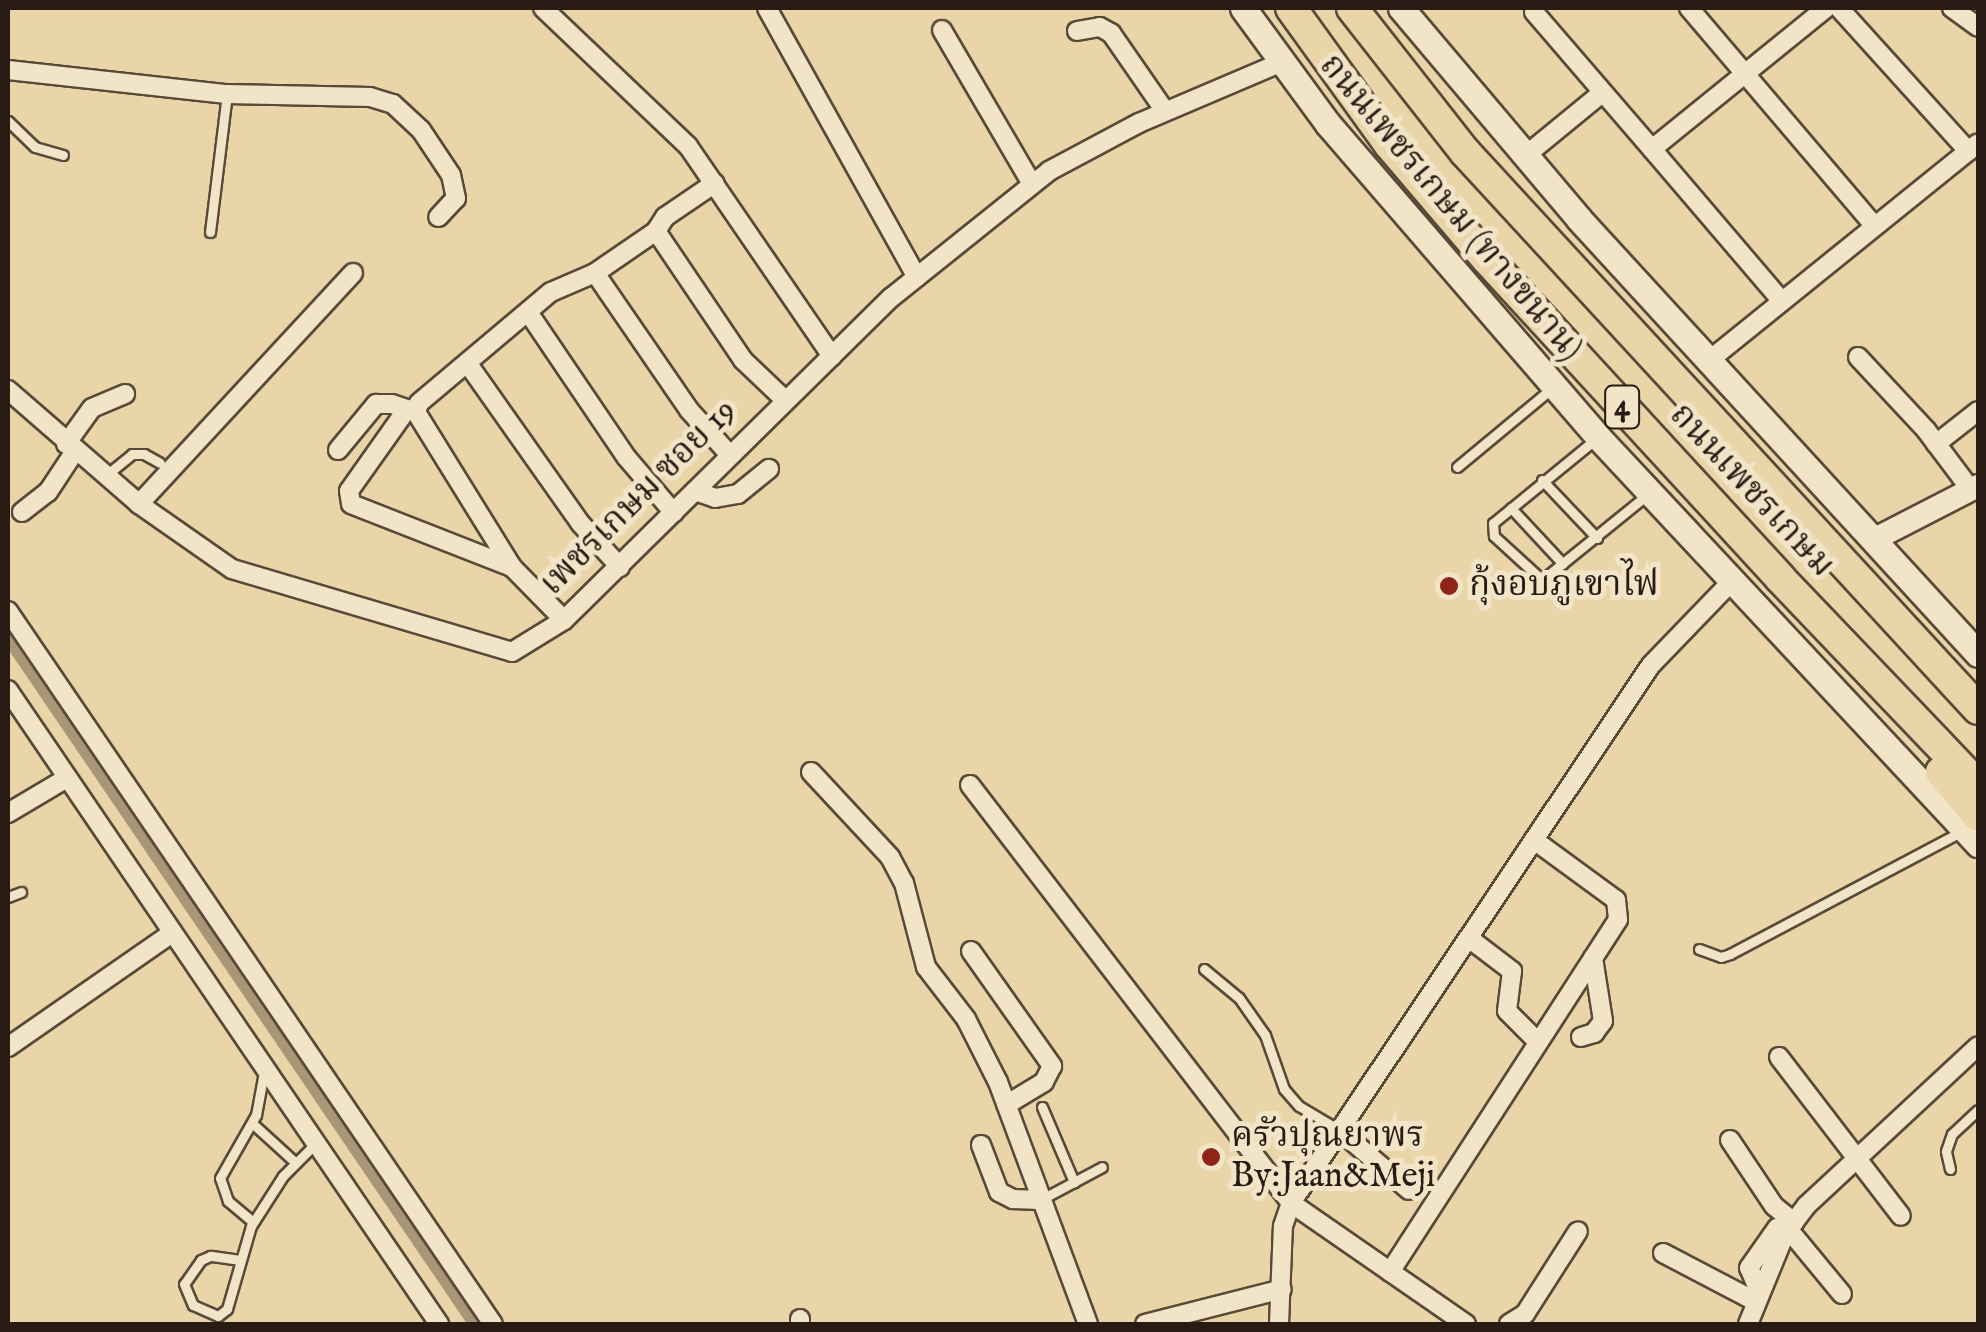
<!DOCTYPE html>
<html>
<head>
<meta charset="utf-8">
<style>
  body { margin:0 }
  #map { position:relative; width:1986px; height:1332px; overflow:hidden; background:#ead5a9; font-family:"IM FELL English","Noto Serif Thai",serif }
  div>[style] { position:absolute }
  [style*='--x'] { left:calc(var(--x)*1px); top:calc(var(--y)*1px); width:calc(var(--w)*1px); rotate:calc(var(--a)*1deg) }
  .canal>* { height:18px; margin:-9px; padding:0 9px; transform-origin:9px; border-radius:9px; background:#a89676 }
  .roads { filter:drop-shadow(2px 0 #584a39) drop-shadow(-2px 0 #584a39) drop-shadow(0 2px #584a39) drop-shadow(0 -2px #584a39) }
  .service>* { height:9px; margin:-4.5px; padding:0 4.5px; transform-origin:4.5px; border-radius:4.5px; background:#f1e4c7 }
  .minor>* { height:18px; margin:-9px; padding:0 9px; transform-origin:9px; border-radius:9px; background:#f1e4c7 }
  .tertiary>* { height:22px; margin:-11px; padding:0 11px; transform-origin:11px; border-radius:11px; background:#f1e4c7 }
  .secondary>* { height:25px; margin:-12.5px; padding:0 12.5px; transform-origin:12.5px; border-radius:12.5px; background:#f1e4c7 }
  .trunk>* { height:30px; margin:-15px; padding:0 15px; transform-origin:15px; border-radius:15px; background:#ead5a9 }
  .dots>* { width:28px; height:28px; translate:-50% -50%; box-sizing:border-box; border:5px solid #f1e4c7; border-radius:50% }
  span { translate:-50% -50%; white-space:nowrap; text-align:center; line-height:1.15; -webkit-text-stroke:10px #f1e4c7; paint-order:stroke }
  .shield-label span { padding:2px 8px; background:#f1e4c7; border:2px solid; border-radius:8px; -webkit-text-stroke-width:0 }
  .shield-label { font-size:32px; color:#281b14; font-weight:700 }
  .street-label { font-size:35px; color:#281b14 }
  .poi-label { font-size:35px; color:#281b14 }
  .left { translate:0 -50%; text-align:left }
  .frame { position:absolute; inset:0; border:10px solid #281b14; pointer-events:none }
</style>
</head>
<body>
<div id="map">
  <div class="canal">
    <div style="--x:8;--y:633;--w:836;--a:55.78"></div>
  </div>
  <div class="roads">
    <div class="service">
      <div style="--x:8;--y:121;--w:37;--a:44"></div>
      <div style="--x:35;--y:147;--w:29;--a:16"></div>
      <div style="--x:210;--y:232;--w:139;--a:-83"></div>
      <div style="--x:1597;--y:438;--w:134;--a:140.7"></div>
      <div style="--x:1493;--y:523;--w:13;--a:86"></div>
      <div style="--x:1494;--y:536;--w:65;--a:42.5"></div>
      <div style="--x:1542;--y:580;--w:135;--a:-39"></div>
      <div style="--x:1457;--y:467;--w:124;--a:-39.7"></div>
      <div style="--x:105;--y:476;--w:35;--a:-39"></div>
      <div style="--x:132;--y:454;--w:12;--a:0"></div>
      <div style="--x:144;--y:454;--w:18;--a:29"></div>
      <div style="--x:1542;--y:480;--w:80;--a:46.5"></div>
      <div style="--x:1511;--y:508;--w:76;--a:47.1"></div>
      <div style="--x:8;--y:897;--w:14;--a:-21"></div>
      <div style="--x:1699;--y:949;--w:23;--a:20"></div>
      <div style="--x:1721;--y:957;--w:9;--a:-18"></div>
      <div style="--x:1730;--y:954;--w:263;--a:-27.9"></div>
      <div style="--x:1204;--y:969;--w:45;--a:39.6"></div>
      <div style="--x:1239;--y:998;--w:45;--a:54.9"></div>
      <div style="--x:1265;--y:1035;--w:57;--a:70.6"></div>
      <div style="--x:1284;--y:1089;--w:23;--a:49"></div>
      <div style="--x:1299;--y:1106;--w:47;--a:31"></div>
      <div style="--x:1042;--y:1107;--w:82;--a:66.9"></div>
      <div style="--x:252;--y:1123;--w:59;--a:42.3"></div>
      <div style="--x:1950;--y:1169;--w:18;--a:-103"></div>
      <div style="--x:1946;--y:1151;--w:18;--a:-71"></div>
      <div style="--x:1952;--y:1134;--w:35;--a:-43"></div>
      <div style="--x:1040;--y:1200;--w:70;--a:-28"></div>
      <div style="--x:253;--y:1222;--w:33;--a:-140"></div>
      <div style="--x:228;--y:1201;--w:24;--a:-109"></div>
      <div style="--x:220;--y:1178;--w:73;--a:-60.3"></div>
      <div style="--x:256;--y:1115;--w:44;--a:-79.5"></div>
      <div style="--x:240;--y:1260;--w:30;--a:-172"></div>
      <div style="--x:210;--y:1256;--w:10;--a:156"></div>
      <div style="--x:201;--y:1260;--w:29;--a:125"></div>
      <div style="--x:184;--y:1284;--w:23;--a:67"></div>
      <div style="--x:193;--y:1305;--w:27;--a:24"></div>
      <div style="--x:218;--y:1316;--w:11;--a:-38"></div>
      <div style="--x:227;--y:1309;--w:86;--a:-73.9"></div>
      <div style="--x:251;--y:1226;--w:59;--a:-57.4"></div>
      <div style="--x:283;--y:1176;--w:45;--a:-45"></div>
    </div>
    <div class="minor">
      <div style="--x:543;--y:8;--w:200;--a:43.6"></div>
      <div style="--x:688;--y:146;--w:255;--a:55.6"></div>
      <div style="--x:767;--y:8;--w:308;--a:60.9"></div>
      <div style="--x:1689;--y:8;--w:284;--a:49.6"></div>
      <div style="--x:1839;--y:8;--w:193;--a:47.9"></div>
      <div style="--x:1952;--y:8;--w:32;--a:36"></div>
      <div style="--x:1534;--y:12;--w:181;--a:49.3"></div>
      <div style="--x:942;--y:30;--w:178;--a:59.7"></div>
      <div style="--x:1077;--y:31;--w:23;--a:-10"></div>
      <div style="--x:1100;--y:27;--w:13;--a:29"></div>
      <div style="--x:1111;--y:33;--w:95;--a:55.3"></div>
      <div style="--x:8;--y:70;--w:220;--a:6.3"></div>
      <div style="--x:227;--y:94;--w:143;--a:1.2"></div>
      <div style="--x:370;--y:97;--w:24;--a:17"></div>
      <div style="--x:393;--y:104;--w:38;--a:43"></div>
      <div style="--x:421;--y:130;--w:54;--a:56.3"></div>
      <div style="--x:451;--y:175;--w:24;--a:78"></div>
      <div style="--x:456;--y:198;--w:26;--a:133"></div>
      <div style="--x:1525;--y:156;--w:99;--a:-39.3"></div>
      <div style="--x:656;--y:231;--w:156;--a:56"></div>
      <div style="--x:743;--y:360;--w:58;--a:43.6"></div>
      <div style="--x:595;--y:273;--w:166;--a:55.5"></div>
      <div style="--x:689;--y:410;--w:59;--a:47.7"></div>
      <div style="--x:1780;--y:299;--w:197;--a:-130.5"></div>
      <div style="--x:1652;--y:149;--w:224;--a:-39"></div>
      <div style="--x:528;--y:312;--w:176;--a:55.9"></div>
      <div style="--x:627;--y:458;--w:72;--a:49.5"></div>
      <div style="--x:1858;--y:357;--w:100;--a:47"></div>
      <div style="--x:1926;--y:430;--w:75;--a:53.1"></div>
      <div style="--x:1707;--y:362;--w:348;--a:-38.9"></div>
      <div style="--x:468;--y:364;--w:196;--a:54.8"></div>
      <div style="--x:581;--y:524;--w:58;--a:47.8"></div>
      <div style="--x:8;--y:390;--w:174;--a:41"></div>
      <div style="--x:139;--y:504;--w:113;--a:35"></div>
      <div style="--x:232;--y:569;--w:292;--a:16.5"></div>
      <div style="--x:512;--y:652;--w:61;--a:-31.6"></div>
      <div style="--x:564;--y:620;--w:460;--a:-44.6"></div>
      <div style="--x:892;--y:297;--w:201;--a:-38.7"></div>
      <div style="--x:1049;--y:171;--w:102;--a:-28.1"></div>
      <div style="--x:1139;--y:123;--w:155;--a:-23.1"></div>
      <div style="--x:407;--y:409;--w:100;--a:125.3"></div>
      <div style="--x:349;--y:491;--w:13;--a:81"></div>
      <div style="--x:351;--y:504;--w:173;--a:21.4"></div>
      <div style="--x:66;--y:444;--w:44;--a:-54.2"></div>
      <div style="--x:92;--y:408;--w:36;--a:-23"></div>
      <div style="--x:1936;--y:444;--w:53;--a:-38.2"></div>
      <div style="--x:338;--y:450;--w:60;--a:-50.4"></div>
      <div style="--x:376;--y:404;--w:16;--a:0"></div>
      <div style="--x:392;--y:404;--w:24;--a:19"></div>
      <div style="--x:695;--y:491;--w:21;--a:19"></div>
      <div style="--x:715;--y:498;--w:23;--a:-10"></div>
      <div style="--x:738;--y:494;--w:40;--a:-39"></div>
      <div style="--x:139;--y:504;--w:315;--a:-47.2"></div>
      <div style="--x:22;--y:512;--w:33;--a:-38"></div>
      <div style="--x:48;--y:492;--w:49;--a:-56.6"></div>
      <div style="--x:8;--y:611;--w:862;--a:55.78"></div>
      <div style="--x:564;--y:620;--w:74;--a:-134.5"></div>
      <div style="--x:512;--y:567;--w:182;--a:-121.8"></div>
      <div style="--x:416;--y:412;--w:9;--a:-72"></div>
      <div style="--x:419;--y:403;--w:172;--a:-40.1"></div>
      <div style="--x:551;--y:292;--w:48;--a:-23.4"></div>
      <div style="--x:595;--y:273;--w:74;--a:-34.5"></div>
      <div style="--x:656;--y:231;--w:17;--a:-57"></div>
      <div style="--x:665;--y:217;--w:60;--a:-34.2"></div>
      <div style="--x:8;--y:690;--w:767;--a:55.79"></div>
      <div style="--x:811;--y:772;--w:116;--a:47.1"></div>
      <div style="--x:890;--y:857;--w:30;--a:62"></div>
      <div style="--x:904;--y:883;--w:87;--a:75.3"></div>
      <div style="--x:926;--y:967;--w:66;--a:52.4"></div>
      <div style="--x:966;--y:1019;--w:71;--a:63.1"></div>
      <div style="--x:998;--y:1082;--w:258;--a:69.6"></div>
      <div style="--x:970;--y:785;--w:527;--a:52.48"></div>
      <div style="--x:1291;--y:1203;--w:213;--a:34.7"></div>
      <div style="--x:8;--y:813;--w:69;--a:-30.7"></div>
      <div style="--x:1470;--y:939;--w:53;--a:37.3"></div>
      <div style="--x:1512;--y:971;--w:40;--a:97.1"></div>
      <div style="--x:1507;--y:1011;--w:44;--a:45"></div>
      <div style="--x:971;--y:951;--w:141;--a:54.8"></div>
      <div style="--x:1052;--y:1066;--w:18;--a:117"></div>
      <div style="--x:1044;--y:1082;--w:44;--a:148.8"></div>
      <div style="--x:1581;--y:1037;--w:14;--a:-17"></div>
      <div style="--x:1594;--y:1033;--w:15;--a:-53"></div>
      <div style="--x:1603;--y:1021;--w:64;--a:-99"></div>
      <div style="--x:8;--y:1047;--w:200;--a:-34.8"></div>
      <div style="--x:1779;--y:1057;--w:200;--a:52.5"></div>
      <div style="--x:1339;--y:1130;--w:92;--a:40.6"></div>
      <div style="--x:1730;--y:1140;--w:79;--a:56.3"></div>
      <div style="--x:1774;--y:1206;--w:26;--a:39"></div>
      <div style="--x:981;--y:1145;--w:50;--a:69"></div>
      <div style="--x:999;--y:1192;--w:16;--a:27"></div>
      <div style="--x:1013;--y:1199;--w:27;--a:2"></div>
      <div style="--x:1663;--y:1253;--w:104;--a:27.6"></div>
      <div style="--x:1390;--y:1272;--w:420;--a:-57.1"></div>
      <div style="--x:1618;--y:919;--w:19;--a:-96"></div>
      <div style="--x:1616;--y:900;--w:102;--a:-143.8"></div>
      <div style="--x:1759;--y:1291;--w:25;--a:-113"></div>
      <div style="--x:1749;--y:1268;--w:49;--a:-55"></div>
      <div style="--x:1777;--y:1228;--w:12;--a:9"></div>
      <div style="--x:1789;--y:1230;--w:83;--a:50.4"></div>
      <div style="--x:800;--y:1319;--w:5;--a:90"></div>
      <div style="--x:1145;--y:1324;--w:141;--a:-14.3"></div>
      <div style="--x:1279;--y:1324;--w:98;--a:-87.7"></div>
      <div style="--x:1283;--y:1226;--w:24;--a:-71"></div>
      <div style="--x:1291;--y:1203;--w:647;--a:-56.21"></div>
      <div style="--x:1651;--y:665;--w:117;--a:-46"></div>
      <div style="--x:1509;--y:1324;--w:19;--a:-32"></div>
      <div style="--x:1525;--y:1314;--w:98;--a:-57.4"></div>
      <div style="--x:1748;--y:1324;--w:97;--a:-67.7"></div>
      <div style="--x:1785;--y:1234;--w:36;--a:-53"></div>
      <div style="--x:1807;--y:1205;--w:233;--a:-42.9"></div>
    </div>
    <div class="tertiary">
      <div style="--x:1873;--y:540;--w:118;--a:-27.2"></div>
    </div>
    <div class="secondary">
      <div style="--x:1243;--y:8;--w:144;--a:53.8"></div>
      <div style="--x:1328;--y:124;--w:413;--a:49.2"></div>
      <div style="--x:1598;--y:437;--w:557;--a:46.96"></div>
      <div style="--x:1401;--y:8;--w:276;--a:49.8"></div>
      <div style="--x:1579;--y:219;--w:590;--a:47.47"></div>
    </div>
    <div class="trunk">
      <div style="--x:1291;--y:8;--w:168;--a:54.2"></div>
      <div style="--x:1389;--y:144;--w:151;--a:49.6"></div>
      <div style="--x:1487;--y:259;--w:433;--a:47.4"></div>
      <div style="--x:1780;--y:578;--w:286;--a:46.3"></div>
      <div style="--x:1352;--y:8;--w:183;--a:51.9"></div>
      <div style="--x:1465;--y:152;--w:757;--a:47.35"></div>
      <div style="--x:1941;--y:772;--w:57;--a:49.9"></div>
    </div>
  </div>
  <div class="dots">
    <div style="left:1449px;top:586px;background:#8f2418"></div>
    <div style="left:1211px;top:1157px;background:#8f2418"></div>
  </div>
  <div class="shield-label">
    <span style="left:1622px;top:407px">4</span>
  </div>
  <div class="street-label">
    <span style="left:1450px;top:208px;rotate:50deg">ถนนเพชรเกษม (ทางขนาน)</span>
    <span style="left:1751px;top:491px;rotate:47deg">ถนนเพชรเกษม</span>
    <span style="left:639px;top:498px;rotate:-45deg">เพชรเกษม ซอย 19</span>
  </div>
  <div class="poi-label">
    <span class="left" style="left:1469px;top:586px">กุ้งอบภูเขาไฟ</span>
    <span class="left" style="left:1231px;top:1157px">ครัวปุณยาพร<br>By:Jaan&amp;Meji</span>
  </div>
  <div class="frame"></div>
</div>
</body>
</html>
